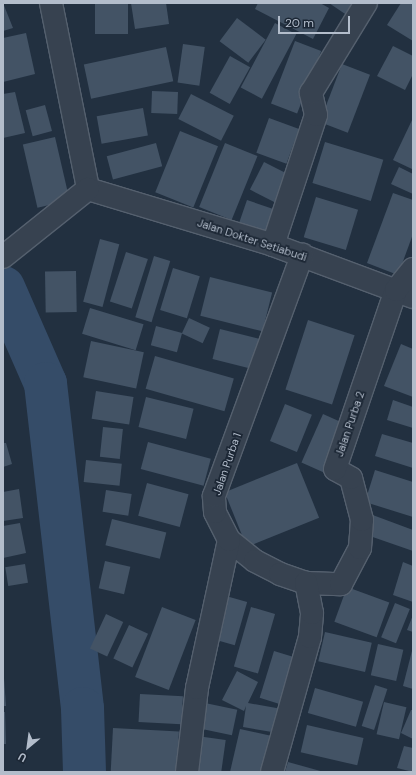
<!DOCTYPE html>
<html>
<head>
<meta charset="utf-8">
<style>
  body { margin:0 }
  #map { position:relative; width:416px; height:775px; overflow:hidden; background:#223040; font-family:"DM Sans",sans-serif }
  div>[style] { position:absolute }
  [style*='--x'] { left:calc(var(--x)*1px); top:calc(var(--y)*1px); width:calc(var(--w)*1px); rotate:calc(var(--a)*1deg) }
  .river>* { height:43px; margin:-21.5px; padding:0 21.5px; transform-origin:21.5px; border-radius:21.5px; background:#354c68 }
  .building>* { inset:0; background:#435365; transform-origin:0 0 }
  .roads { filter:drop-shadow(1px 0 #55606e) drop-shadow(-1px 0 #55606e) drop-shadow(0 1px #55606e) drop-shadow(0 -1px #55606e) }
  .minor>* { height:22px; margin:-11px; padding:0 11px; transform-origin:11px; border-radius:11px; background:#374250 }
  span { translate:-50% -50%; white-space:nowrap; text-align:center; line-height:1.15; -webkit-text-stroke:3.5px #1c2735; paint-order:stroke }
  .street-label { font-size:11px; color:#b3bdcb }
  .frame { position:absolute; inset:0; border:4px solid #b3bdcb; pointer-events:none }
  .north { position:absolute; left:8px; top:727px; width:40px; height:40px; -webkit-text-stroke:3px #1c2735; paint-order:stroke; rotate:209deg; font-size:11px; font-weight:700; line-height:16px; text-align:center; color:#b3bdcb }
  .north::after { content:''; display:block; margin:auto; width:14px; height:18px; background:#b3bdcb; clip-path:polygon(50% 0,100% 100%,50% 72%,0 100%) }
  .scale { position:absolute; left:278px; top:16px; width:72px; height:18px; box-sizing:border-box; border:2px solid #b3bdcb; border-top:0; padding-left:5px; font-size:12px; line-height:14px; white-space:nowrap; color:#b3bdcb; -webkit-text-stroke:3px #1c2735; paint-order:stroke }
</style>
</head>
<body>
<div id="map">
  <div class="river">
    <div style="--x:3;--y:287;--w:105;--a:66.4"></div>
    <div style="--x:45;--y:383;--w:327;--a:83.5"></div>
    <div style="--x:82;--y:708;--w:64;--a:88.2"></div>
  </div>
  <div class="building">
    <div style="clip-path:polygon(3px 3px,13px 28px,3px 31px)"></div>
    <div style="left:95px;top:3px;width:33px;height:31px"></div>
    <div style="clip-path:polygon(131px 3px,166px 3px,169px 24px,135px 29px)"></div>
    <div style="clip-path:polygon(258px 3px,320px 3px,329px 8px,313px 39px,255px 9px)"></div>
    <div style="clip-path:polygon(329px 3px,362px 3px,351px 18px)"></div>
    <div style="clip-path:polygon(401px 3px,413px 3px,413px 41px,387px 25px)"></div>
    <div style="left:237px;top:18px;width:36px;height:29px;rotate:37deg"></div>
    <div style="left:275px;top:23px;width:24px;height:73px;rotate:28deg"></div>
    <div style="clip-path:polygon(26px 33px,35px 74px,3px 82px,3px 38px)"></div>
    <div style="left:295px;top:41px;width:28px;height:67px;rotate:21deg"></div>
    <div style="left:183px;top:44px;width:22px;height:39px;rotate:8deg"></div>
    <div style="clip-path:polygon(393px 46px,413px 56px,413px 74px,405px 90px,377px 76px)"></div>
    <div style="left:166px;top:47px;width:35px;height:84px;rotate:78deg"></div>
    <div style="left:230px;top:56px;width:23px;height:42px;rotate:29deg"></div>
    <div style="left:342px;top:64px;width:30px;height:62px;rotate:21deg"></div>
    <div style="left:152px;top:91px;width:26px;height:22px;rotate:2deg"></div>
    <div style="clip-path:polygon(15px 92px,25px 133px,3px 138px,3px 94px)"></div>
    <div style="left:191px;top:94px;width:48px;height:28px;rotate:27deg"></div>
    <div style="left:45px;top:105px;width:27px;height:20px;rotate:75deg"></div>
    <div style="left:143px;top:108px;width:28px;height:47px;rotate:80deg"></div>
    <div style="left:269px;top:118px;width:32px;height:37px;rotate:20deg"></div>
    <div style="clip-path:polygon(413px 118px,413px 166px,412px 169px,393px 160px)"></div>
    <div style="left:180px;top:131px;width:41px;height:66px;rotate:22deg"></div>
    <div style="left:55px;top:137px;width:65px;height:33px;rotate:77deg"></div>
    <div style="left:325px;top:142px;width:61px;height:43px;rotate:17deg"></div>
    <div style="left:156px;top:143px;width:24px;height:51px;rotate:75deg"></div>
    <div style="left:225px;top:143px;width:35px;height:69px;rotate:22deg"></div>
    <div style="left:264px;top:162px;width:36px;height:31px;rotate:27deg"></div>
    <div style="clip-path:polygon(399px 167px,413px 174px,413px 194px,391px 184px)"></div>
    <div style="clip-path:polygon(393px 193px,413px 200px,413px 234px,398px 275px,367px 263px)"></div>
    <div style="left:316px;top:197px;width:44px;height:42px;rotate:17deg"></div>
    <div style="left:247px;top:200px;width:34px;height:28px;rotate:19deg"></div>
    <div style="left:100px;top:239px;width:20px;height:65px;rotate:15deg"></div>
    <div style="left:126px;top:252px;width:23px;height:52px;rotate:18deg"></div>
    <div style="left:154px;top:256px;width:17px;height:64px;rotate:17deg"></div>
    <div style="left:173px;top:268px;width:28px;height:44px;rotate:17deg"></div>
    <div style="left:76px;top:271px;width:41px;height:31px;rotate:89deg"></div>
    <div style="left:210px;top:277px;width:64px;height:40px;rotate:14deg"></div>
    <div style="left:90px;top:308px;width:56px;height:27px;rotate:17deg"></div>
    <div style="left:189px;top:318px;width:23px;height:17px;rotate:25deg"></div>
    <div style="left:308px;top:320px;width:49px;height:73px;rotate:18deg"></div>
    <div style="left:156px;top:326px;width:27px;height:20px;rotate:15deg"></div>
    <div style="left:220px;top:329px;width:42px;height:31px;rotate:14deg"></div>
    <div style="left:91px;top:341px;width:54px;height:37px;rotate:12deg"></div>
    <div style="clip-path:polygon(401px 344px,413px 349px,413px 397px,384px 386px)"></div>
    <div style="left:155px;top:356px;width:82px;height:34px;rotate:16deg"></div>
    <div style="left:96px;top:391px;width:38px;height:28px;rotate:9deg"></div>
    <div style="left:146px;top:397px;width:49px;height:31px;rotate:14deg"></div>
    <div style="clip-path:polygon(393px 400px,413px 407px,413px 428px,387px 420px)"></div>
    <div style="left:285px;top:404px;width:29px;height:40px;rotate:22deg"></div>
    <div style="left:323px;top:414px;width:27px;height:53px;rotate:24deg"></div>
    <div style="left:103px;top:427px;width:20px;height:30px;rotate:6deg"></div>
    <div style="clip-path:polygon(382px 434px,413px 443px,413px 468px,375px 456px)"></div>
    <div style="left:148px;top:442px;width:65px;height:28px;rotate:15deg"></div>
    <div style="clip-path:polygon(3px 443px,6px 443px,12px 464px,3px 467px)"></div>
    <div style="left:86px;top:460px;width:36px;height:22px;rotate:6deg"></div>
    <div style="left:297px;top:463px;width:59px;height:78px;rotate:68deg"></div>
    <div style="clip-path:polygon(375px 470px,413px 482px,413px 517px,365px 502px)"></div>
    <div style="left:147px;top:483px;width:43px;height:34px;rotate:15deg"></div>
    <div style="clip-path:polygon(19px 489px,23px 518px,3px 521px,3px 492px)"></div>
    <div style="left:106px;top:490px;width:26px;height:22px;rotate:9deg"></div>
    <div style="clip-path:polygon(370px 514px,413px 530px,413px 551px,364px 534px)"></div>
    <div style="left:112px;top:519px;width:56px;height:27px;rotate:14deg"></div>
    <div style="clip-path:polygon(20px 523px,26px 553px,3px 558px,3px 526px)"></div>
    <div style="left:105px;top:561px;width:26px;height:28px;rotate:13deg"></div>
    <div style="clip-path:polygon(403px 562px,413px 566px,413px 602px,393px 595px)"></div>
    <div style="left:25px;top:564px;width:19px;height:20px;rotate:81deg"></div>
    <div style="left:347px;top:587px;width:45px;height:37px;rotate:20deg"></div>
    <div style="left:226px;top:596px;width:22px;height:45px;rotate:16deg"></div>
    <div style="left:395px;top:603px;width:16px;height:37px;rotate:22deg"></div>
    <div style="left:162px;top:607px;width:36px;height:75px;rotate:21deg"></div>
    <div style="left:251px;top:607px;width:25px;height:62px;rotate:16deg"></div>
    <div style="left:106px;top:614px;width:19px;height:38px;rotate:25deg"></div>
    <div style="clip-path:polygon(413px 615px,413px 632px,407px 630px)"></div>
    <div style="left:129px;top:625px;width:21px;height:37px;rotate:25deg"></div>
    <div style="left:325px;top:632px;width:48px;height:30px;rotate:13deg"></div>
    <div style="left:378px;top:644px;width:26px;height:32px;rotate:13deg"></div>
    <div style="clip-path:polygon(413px 647px,413px 689px,403px 686px)"></div>
    <div style="left:274px;top:651px;width:24px;height:49px;rotate:17deg"></div>
    <div style="clip-path:polygon(237px 671px,258px 682px,248px 703px,282px 709px,278px 733px,243px 727px,246px 706px,244px 711px,222px 700px)"></div>
    <div style="clip-path:polygon(3px 678px,4px 678px,6px 706px,3px 706px)"></div>
    <div style="left:375px;top:685px;width:13px;height:43px;rotate:18deg"></div>
    <div style="left:315px;top:688px;width:50px;height:26px;rotate:16deg"></div>
    <div style="left:140px;top:694px;width:43px;height:28px;rotate:3deg"></div>
    <div style="left:384px;top:702px;width:23px;height:33px;rotate:13deg"></div>
    <div style="left:205px;top:703px;width:33px;height:26px;rotate:12deg"></div>
    <div style="clip-path:polygon(411px 710px,413px 710px,413px 739px,401px 733px)"></div>
    <div style="clip-path:polygon(3px 712px,5px 712px,6px 744px,3px 744px)"></div>
    <div style="left:307px;top:725px;width:58px;height:28px;rotate:13deg"></div>
    <div style="left:113px;top:728px;width:66px;height:44px;rotate:3deg"></div>
    <div style="clip-path:polygon(240px 729px,272px 736px,263px 772px,230px 772px)"></div>
    <div style="left:197px;top:736px;width:29px;height:36px;rotate:8deg"></div>
    <div style="clip-path:polygon(404px 746px,413px 748px,413px 772px,397px 768px)"></div>
    <div style="clip-path:polygon(288px 762px,324px 772px,285px 772px)"></div>
  </div>
  <div class="roads">
    <div class="minor">
      <div style="--x:51;--y:3;--w:190;--a:78.7"></div>
      <div style="--x:88;--y:189;--w:193;--a:16.8"></div>
      <div style="--x:273;--y:245;--w:149;--a:20.4"></div>
      <div style="--x:273;--y:245;--w:137;--a:-71.7"></div>
      <div style="--x:316;--y:115;--w:23;--a:-103"></div>
      <div style="--x:311;--y:93;--w:105;--a:-58.6"></div>
      <div style="--x:3;--y:257;--w:109;--a:-38.7"></div>
      <div style="--x:229;--y:540;--w:33;--a:39"></div>
      <div style="--x:255;--y:561;--w:28;--a:27"></div>
      <div style="--x:280;--y:574;--w:28;--a:19"></div>
      <div style="--x:306;--y:583;--w:35;--a:2"></div>
      <div style="--x:341;--y:584;--w:41;--a:-62.2"></div>
      <div style="--x:360;--y:548;--w:28;--a:-86"></div>
      <div style="--x:362;--y:520;--w:43;--a:-104.7"></div>
      <div style="--x:351;--y:478;--w:18;--a:-151"></div>
      <div style="--x:335;--y:469;--w:189;--a:-71.2"></div>
      <div style="--x:396;--y:290;--w:27;--a:-51"></div>
      <div style="--x:187;--y:772;--w:85;--a:-83.2"></div>
      <div style="--x:197;--y:688;--w:151;--a:-77.8"></div>
      <div style="--x:229;--y:540;--w:31;--a:-117"></div>
      <div style="--x:215;--y:512;--w:16;--a:-94"></div>
      <div style="--x:214;--y:496;--w:257;--a:-69.9"></div>
      <div style="--x:272;--y:772;--w:140;--a:-74.3"></div>
      <div style="--x:310;--y:637;--w:24;--a:-85"></div>
      <div style="--x:312;--y:613;--w:31;--a:-101"></div>
    </div>
  </div>
  <div class="street-label">
    <span style="left:252px;top:240px;rotate:18deg">Jalan Dokter Setiabudi</span>
    <span style="left:350px;top:424px;rotate:-71deg">Jalan Purba 2</span>
    <span style="left:227px;top:464px;rotate:-71deg">Jalan Purba 1</span>
  </div>
  <div class="frame"></div>
  <div class="north">U</div>
  <div class="scale">20 m</div>
</div>
</body>
</html>
